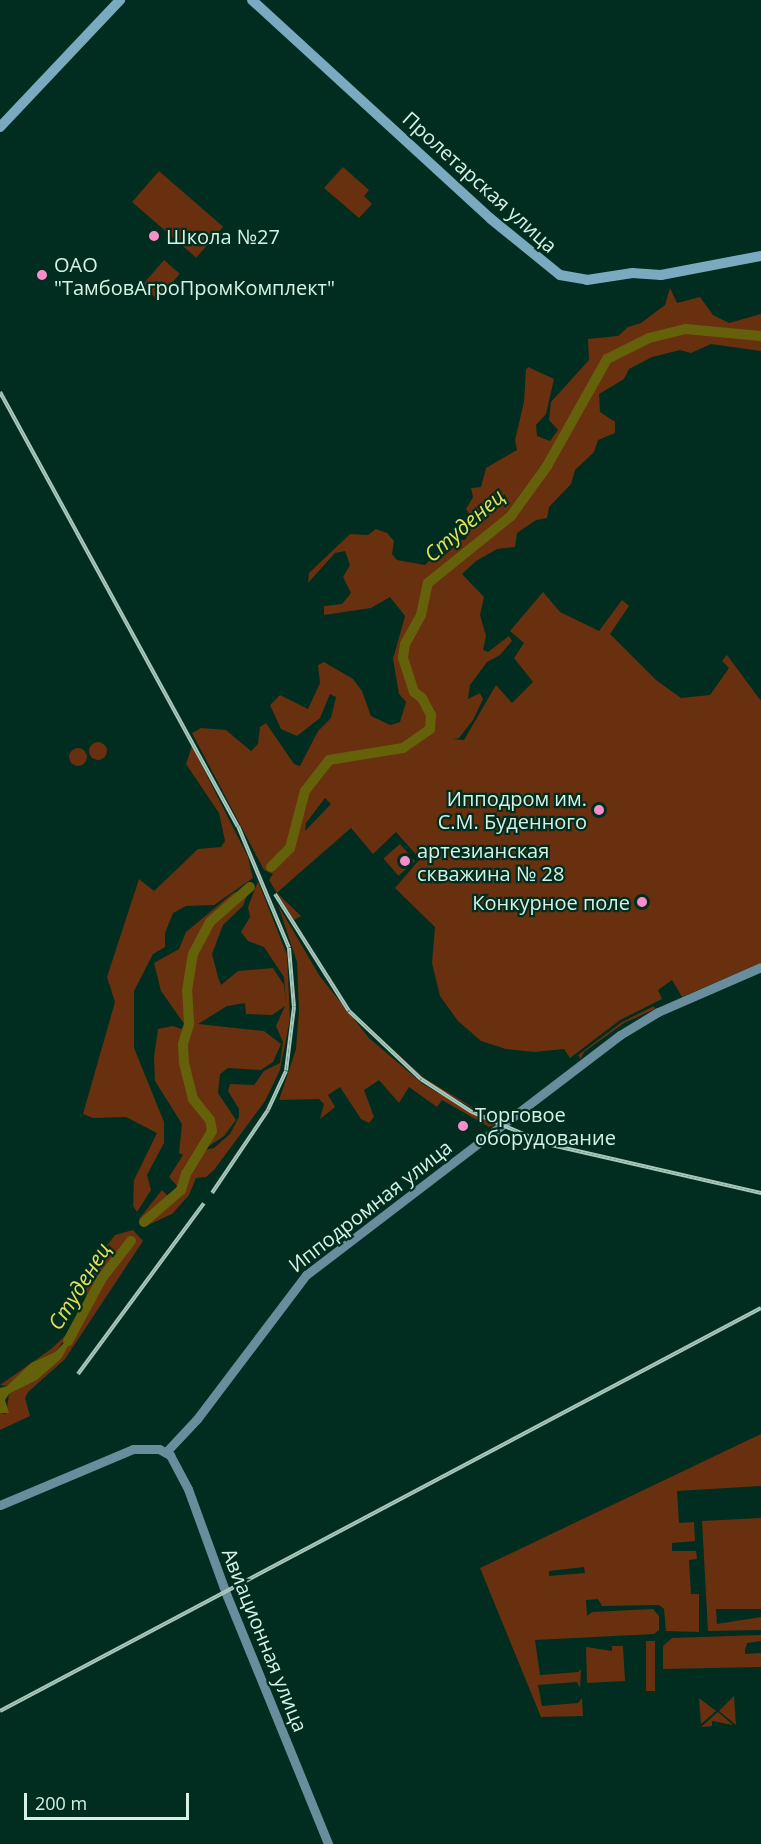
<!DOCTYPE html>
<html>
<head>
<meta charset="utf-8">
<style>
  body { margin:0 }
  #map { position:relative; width:761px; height:1844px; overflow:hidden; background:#002d1f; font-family:"Open Sans",sans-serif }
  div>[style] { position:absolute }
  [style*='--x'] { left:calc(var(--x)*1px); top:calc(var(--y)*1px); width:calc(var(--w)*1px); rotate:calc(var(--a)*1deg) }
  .green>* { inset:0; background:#68300f; transform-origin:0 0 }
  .round { border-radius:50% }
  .water>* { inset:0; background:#65610b }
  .river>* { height:10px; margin:-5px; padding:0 5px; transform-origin:5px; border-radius:5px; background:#65610b }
  .secondary>* { height:9px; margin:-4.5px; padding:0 4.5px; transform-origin:4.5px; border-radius:4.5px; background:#688d9d }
  .primary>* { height:10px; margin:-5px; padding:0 5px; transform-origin:5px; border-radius:5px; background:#79aabf }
  .rail>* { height:4px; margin-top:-2px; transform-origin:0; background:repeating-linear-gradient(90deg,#002d1f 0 4.5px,#a8c8bb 0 9px); box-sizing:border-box; border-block:2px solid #a8c8bb }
  .dots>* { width:16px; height:16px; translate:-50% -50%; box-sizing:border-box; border:3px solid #002d1f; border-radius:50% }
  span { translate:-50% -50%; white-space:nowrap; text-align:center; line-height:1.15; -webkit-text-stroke:4.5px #002d1f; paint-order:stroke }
  .street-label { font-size:20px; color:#d5f2e5 }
  .poi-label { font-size:20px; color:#d5f2e5 }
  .left { translate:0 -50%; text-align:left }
  .right { translate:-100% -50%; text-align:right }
  .water-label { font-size:21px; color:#e6e15b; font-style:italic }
  .scale { position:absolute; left:24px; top:1793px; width:165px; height:27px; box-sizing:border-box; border:3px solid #d5f2e5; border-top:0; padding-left:8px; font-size:18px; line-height:21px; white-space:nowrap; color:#d5f2e5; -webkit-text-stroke:4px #002d1f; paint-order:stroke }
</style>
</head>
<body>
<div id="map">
  <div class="green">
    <div style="clip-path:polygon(343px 167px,369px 190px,364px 196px,372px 204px,359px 218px,324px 188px)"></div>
    <div style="left:159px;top:171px;width:85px;height:41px;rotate:41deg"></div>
    <div style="left:164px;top:260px;width:21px;height:34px;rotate:41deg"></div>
    <div style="clip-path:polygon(evenodd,670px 288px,677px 303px,700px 297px,713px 315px,729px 323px,761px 314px,761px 351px,711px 344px,691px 353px,680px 350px,652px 357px,629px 369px,624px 379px,599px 394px,600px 412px,615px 422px,615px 433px,598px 440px,594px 452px,575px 470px,571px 484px,549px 507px,547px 518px,536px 520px,517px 533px,515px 547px,497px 549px,476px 561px,462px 574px,484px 597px,480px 615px,486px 636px,483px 650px,488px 652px,509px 636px,512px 641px,500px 655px,487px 662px,470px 685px,468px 699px,480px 693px,483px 699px,473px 720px,459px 738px,453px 739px,464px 740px,496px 685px,512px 703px,533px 682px,514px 658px,524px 643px,510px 631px,543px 592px,560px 612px,599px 631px,622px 600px,629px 606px,610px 634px,656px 680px,681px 698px,710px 695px,729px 668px,722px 661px,727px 655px,761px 701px,761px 963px,682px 997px,672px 980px,658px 990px,662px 999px,620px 1020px,570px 1058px,564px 1049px,534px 1052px,506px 1049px,481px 1041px,458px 1021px,440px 996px,432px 963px,435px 927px,395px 888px,420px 859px,396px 832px,373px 854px,351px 828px,289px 882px,277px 893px,301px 916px,294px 920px,269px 880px,273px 874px,264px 870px,192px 733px,201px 728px,226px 730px,251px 751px,258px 744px,260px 727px,266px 723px,294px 764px,300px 766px,318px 731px,331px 718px,336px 697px,330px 694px,320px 718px,297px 736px,281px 729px,270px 705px,280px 695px,308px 709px,320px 683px,318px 665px,324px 662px,353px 679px,362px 691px,371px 716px,390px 725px,400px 722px,406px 702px,399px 694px,393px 659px,405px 616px,390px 597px,371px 608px,324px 615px,324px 606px,342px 604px,351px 593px,343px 577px,350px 565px,345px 551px,335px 553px,308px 583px,309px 573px,350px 534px,368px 535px,376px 529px,387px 533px,394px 541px,392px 554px,397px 560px,425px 565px,445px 545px,466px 539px,472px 518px,466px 509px,473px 497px,471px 488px,481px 487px,486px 468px,517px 450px,515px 440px,524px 402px,526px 370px,528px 367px,554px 379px,546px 414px,536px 425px,537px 436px,550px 441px,558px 430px,549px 420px,551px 402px,589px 360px,588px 339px,618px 336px,628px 327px,641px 323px,665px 305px,670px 288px,325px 798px,331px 804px,305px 831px,306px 823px,325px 798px)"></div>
    <div class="round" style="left:89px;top:742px;width:18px;height:18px"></div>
    <div style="clip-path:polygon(192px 746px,248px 857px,253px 878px,214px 905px,186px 906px,173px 913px,165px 933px,165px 947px,153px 954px,134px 991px,134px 1048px,164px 1122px,164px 1143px,147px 1175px,151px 1190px,137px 1212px,133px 1206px,134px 1180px,157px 1133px,126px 1117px,93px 1118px,83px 1114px,115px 1002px,107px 977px,139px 879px,154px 891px,198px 849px,221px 847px,225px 841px,219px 813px,186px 764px)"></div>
    <div class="round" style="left:69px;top:748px;width:18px;height:18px"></div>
    <div style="left:400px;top:844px;width:23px;height:22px;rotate:49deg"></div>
    <div style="clip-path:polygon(evenodd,258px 881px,287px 955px,290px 1019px,280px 1070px,265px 1101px,214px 1170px,206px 1177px,196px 1178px,189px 1195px,172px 1214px,148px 1225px,139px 1219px,162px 1190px,169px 1197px,178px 1187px,169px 1177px,183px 1155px,179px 1153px,182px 1124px,155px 1081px,154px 1057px,158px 1029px,173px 1026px,181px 1029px,185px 1025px,161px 991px,154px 963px,179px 949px,186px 932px,233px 893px,250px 887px,243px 906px,223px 925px,212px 954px,218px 977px,221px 985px,238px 971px,273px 968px,284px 985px,286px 1004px,284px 977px,264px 947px,248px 941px,241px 932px,250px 917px,248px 907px,258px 881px,245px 1003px,246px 1014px,272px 1015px,285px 1006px,276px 1026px,283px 1042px,280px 1063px,264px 1071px,254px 1085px,230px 1084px,228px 1091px,239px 1109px,239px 1117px,230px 1134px,214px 1148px,203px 1150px,224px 1136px,236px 1120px,218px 1093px,220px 1074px,228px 1068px,261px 1070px,273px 1062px,281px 1044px,264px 1031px,198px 1024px,227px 1006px,245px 1003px)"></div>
    <div style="clip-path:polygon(278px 905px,319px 975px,369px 1038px,423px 1084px,495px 1125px,489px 1127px,442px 1100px,437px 1107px,409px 1087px,399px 1103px,379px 1080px,364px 1090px,374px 1117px,369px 1123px,361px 1119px,340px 1087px,328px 1095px,335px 1107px,320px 1119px,324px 1104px,319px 1099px,279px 1100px,296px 1049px,299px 1011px,297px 962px)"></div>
    <div style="clip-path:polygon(654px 1006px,655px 1009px,624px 1023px,584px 1052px,581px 1059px,578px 1055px,622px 1022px)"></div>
    <div style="clip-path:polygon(359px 1018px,424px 1078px,497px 1122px,428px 1083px)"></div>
    <div style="clip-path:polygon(133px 1230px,143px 1241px,65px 1359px,28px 1392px,25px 1398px,30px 1416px,0 1430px,0 1413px,6px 1414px,9px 1394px,37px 1380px,61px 1359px,71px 1332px,55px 1352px,35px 1361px,7px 1386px,0 1385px,51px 1349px,79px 1323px,87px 1292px,79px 1281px,115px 1235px)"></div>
    <div style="clip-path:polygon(evenodd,761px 1434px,761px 1486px,677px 1491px,679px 1523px,694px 1522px,695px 1541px,672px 1543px,672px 1551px,696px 1551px,697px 1559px,689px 1560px,691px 1594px,699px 1594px,699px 1632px,666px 1631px,664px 1609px,659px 1605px,602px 1606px,598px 1599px,586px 1600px,587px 1616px,592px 1612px,653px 1609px,659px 1616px,659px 1630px,654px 1634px,535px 1640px,540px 1675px,578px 1672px,581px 1669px,580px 1688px,577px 1682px,538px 1685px,542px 1706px,578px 1703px,582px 1698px,583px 1716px,541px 1717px,480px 1568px,761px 1434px,584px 1567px,585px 1573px,549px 1576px,549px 1571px,584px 1567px)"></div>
    <div style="clip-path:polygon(761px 1518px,761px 1609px,716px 1609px,717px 1624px,761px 1617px,761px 1630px,708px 1631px,702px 1521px)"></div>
    <div style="clip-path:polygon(761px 1635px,761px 1641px,747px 1643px,745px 1650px,745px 1654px,761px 1653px,761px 1667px,663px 1669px,663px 1646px,672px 1638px)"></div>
    <div style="left:646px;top:1641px;width:9px;height:50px"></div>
    <div style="clip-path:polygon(612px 1646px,623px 1646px,625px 1681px,587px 1683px,586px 1647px,612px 1651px)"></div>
    <div style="clip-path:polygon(734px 1696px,736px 1725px,719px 1711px)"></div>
    <div style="clip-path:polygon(699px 1698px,716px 1711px,701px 1724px)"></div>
    <div style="clip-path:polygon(718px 1712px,733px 1725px,712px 1721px,712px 1726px,701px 1727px)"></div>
  </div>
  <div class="water">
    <div style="clip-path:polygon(76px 1331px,61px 1359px,37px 1380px,9px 1394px,5px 1400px,9px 1413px,0 1413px,0 1388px,7px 1386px,31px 1363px,55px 1352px)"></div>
  </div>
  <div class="river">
    <div style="--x:271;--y:867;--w:27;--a:-45"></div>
    <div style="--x:290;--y:848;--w:59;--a:-75.3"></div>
    <div style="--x:305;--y:791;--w:39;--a:-52"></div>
    <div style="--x:329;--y:760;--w:75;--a:-9.2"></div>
    <div style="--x:403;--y:748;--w:33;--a:-35"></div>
    <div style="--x:430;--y:729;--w:14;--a:-86"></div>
    <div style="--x:431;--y:715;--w:19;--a:-118"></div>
    <div style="--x:422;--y:698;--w:10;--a:-143"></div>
    <div style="--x:414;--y:692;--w:36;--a:-108"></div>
    <div style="--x:403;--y:658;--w:14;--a:-82"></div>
    <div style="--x:405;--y:644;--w:33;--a:-61"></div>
    <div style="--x:421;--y:615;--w:33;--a:-78"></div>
    <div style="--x:428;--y:583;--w:107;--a:-38.9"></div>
    <div style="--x:511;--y:516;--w:62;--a:-54.2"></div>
    <div style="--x:547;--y:466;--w:123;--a:-60.7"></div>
    <div style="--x:607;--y:359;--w:47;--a:-26.6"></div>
    <div style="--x:649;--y:338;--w:38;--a:-14"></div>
    <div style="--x:686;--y:329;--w:75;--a:5.3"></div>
    <div style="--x:144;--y:1222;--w:49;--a:-40.9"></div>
    <div style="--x:181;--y:1190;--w:17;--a:-73"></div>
    <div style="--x:186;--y:1174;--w:50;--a:-58.8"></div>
    <div style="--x:212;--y:1131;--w:11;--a:-100"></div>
    <div style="--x:210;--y:1120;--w:27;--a:-129"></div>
    <div style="--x:193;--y:1099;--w:37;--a:-104"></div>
    <div style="--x:184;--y:1063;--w:19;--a:-93"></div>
    <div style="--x:183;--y:1044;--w:21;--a:-73"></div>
    <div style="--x:189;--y:1024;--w:33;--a:-93"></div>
    <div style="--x:187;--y:991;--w:37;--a:-81"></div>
    <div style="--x:193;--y:954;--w:36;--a:-62"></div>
    <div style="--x:210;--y:922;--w:53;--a:-41.2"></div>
    <div style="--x:68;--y:1341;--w:72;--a:-61.6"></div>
    <div style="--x:102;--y:1278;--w:47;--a:-51.9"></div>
  </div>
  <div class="secondary">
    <div style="--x:166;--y:1452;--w:45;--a:-46.8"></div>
    <div style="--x:197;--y:1419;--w:181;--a:-52.9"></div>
    <div style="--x:306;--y:1275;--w:395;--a:-37.4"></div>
    <div style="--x:620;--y:1035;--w:44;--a:-31.2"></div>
    <div style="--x:658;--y:1012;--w:112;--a:-23.6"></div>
    <div style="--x:0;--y:1505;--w:144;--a:-22.8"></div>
    <div style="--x:133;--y:1449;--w:26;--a:0"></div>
    <div style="--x:159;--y:1449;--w:13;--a:29"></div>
    <div style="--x:170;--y:1455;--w:38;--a:62"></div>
    <div style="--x:188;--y:1489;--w:114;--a:70"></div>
    <div style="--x:227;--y:1596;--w:268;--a:67.8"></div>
  </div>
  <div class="primary">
    <div style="--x:252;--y:0;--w:324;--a:42.5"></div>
    <div style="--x:491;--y:219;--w:89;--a:39.1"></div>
    <div style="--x:560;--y:275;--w:27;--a:10"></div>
    <div style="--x:587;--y:280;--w:46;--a:-8.8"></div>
    <div style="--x:632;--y:273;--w:29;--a:4"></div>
    <div style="--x:661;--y:275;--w:102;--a:-10.8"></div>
    <div style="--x:0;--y:127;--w:175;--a:-46.6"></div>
  </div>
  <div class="rail">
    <div style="--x:0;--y:392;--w:495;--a:61.3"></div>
    <div style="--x:238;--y:826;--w:132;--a:67.3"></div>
    <div style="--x:289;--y:948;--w:59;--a:85.2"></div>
    <div style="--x:294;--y:1007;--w:64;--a:97.1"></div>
    <div style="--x:286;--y:1071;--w:43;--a:114.8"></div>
    <div style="--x:268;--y:1110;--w:100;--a:124"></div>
    <div style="--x:275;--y:894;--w:138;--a:57.7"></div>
    <div style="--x:349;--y:1011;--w:99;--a:43.4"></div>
    <div style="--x:421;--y:1079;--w:61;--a:32.9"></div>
    <div style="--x:472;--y:1112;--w:82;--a:23.1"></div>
    <div style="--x:547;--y:1144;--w:220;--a:12.9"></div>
    <div style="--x:78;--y:1374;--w:212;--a:-53.6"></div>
    <div style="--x:0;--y:1711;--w:861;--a:-27.9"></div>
  </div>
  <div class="dots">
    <div style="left:154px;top:236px;background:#f98fca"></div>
    <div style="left:42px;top:275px;background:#f98fca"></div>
    <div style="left:599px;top:810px;background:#f98fca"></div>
    <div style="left:405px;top:861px;background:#f98fca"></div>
    <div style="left:642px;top:902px;background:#f98fca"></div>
    <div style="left:463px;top:1126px;background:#f98fca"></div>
  </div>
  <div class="street-label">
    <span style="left:480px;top:182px;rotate:42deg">Пролетарская улица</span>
    <span style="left:370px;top:1206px;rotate:-38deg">Ипподромная улица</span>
    <span style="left:265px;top:1640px;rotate:68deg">Авиационная улица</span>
  </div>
  <div class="poi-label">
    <span class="left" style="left:166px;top:236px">Школа №27</span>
    <span class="left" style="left:54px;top:276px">ОАО<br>"ТамбовАгроПромКомплект"</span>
    <span class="right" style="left:587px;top:810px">Ипподром им.<br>С.М. Буденного</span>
    <span class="left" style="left:417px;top:862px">артезианская<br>скважина № 28</span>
    <span class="right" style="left:630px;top:902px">Конкурное поле</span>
    <span class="left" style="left:475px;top:1126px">Торговое<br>оборудование</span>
  </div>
  <div class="water-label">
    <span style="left:464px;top:525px;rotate:-41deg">Студенец</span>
    <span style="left:79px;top:1286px;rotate:-58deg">Студенец</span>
  </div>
  <div class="scale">200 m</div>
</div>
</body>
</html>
